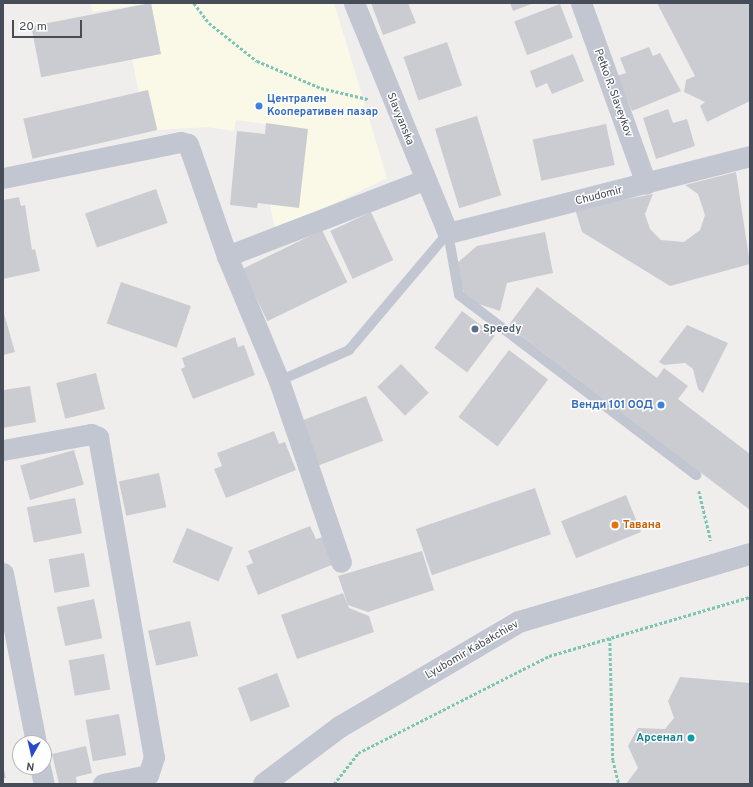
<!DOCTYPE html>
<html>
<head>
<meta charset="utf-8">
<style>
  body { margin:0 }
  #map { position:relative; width:753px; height:787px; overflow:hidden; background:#f0eeed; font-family:Overpass,sans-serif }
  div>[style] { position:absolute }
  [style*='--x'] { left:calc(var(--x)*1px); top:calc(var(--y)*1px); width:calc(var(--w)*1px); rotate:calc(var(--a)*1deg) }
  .commercial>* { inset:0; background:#faf9e8 }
  .building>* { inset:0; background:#cbccd2; transform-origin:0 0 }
  .path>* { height:2.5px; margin-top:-1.25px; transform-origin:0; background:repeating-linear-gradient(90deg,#7bc5b2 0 3px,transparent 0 5px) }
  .service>* { height:10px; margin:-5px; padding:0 5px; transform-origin:5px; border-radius:5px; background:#c2c6d1 }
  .minor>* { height:21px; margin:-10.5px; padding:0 10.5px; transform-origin:10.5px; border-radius:10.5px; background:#c2c6d1 }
  .tertiary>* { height:22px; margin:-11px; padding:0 11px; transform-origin:11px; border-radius:11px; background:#c2c6d1 }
  .dots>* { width:11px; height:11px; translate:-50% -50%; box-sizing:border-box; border:2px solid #fff; border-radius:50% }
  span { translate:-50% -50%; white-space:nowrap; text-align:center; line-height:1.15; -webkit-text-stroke:3px #fff; paint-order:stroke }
  .street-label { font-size:11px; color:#474c59 }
  .shop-label { font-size:11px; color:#366cbe; font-weight:700 }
  .left { translate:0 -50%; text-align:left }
  .right { translate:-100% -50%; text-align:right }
  .service-label { font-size:11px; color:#4e5e75; font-weight:700 }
  .food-label { font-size:11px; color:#c56008; font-weight:700 }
  .culture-label { font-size:11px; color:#0d838f; font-weight:700 }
  .frame { position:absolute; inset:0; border:4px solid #474c59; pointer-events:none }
  .north { position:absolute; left:12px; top:735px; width:40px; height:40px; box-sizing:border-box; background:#fff; border:1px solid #b5b7bd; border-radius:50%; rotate:188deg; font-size:11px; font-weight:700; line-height:16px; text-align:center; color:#474c59 }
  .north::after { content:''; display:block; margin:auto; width:14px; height:18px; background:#2a4acd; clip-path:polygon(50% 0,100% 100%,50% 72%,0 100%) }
  .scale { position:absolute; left:12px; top:20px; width:70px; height:18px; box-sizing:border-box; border:2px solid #474c59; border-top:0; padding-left:5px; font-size:12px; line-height:14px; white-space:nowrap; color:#474c59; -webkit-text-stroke:3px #fff; paint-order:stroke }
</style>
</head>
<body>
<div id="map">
  <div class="commercial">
    <div style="clip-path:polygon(90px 3px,148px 3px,93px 12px)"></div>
    <div style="clip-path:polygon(151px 3px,334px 3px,387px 178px,276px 232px,270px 205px,278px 126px,236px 120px,234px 131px,207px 127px,158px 130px,148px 91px,139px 92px,132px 59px,161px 54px)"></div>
  </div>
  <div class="building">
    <div style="left:151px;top:3px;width:52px;height:122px;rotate:79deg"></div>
    <div style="clip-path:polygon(371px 3px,408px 3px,416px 23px,383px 35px)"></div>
    <div style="clip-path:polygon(510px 3px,534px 3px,513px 11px)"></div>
    <div style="clip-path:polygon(657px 3px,750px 3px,750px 101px,707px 122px,700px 106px,705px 102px,684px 92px,686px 80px,695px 76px)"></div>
    <div style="left:560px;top:4px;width:36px;height:49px;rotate:69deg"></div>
    <div style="left:447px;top:42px;width:46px;height:46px;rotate:71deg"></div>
    <div style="clip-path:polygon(649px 47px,653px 56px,660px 53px,681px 91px,632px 111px,617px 76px,626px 73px,620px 58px)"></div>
    <div style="clip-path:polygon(573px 54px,584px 81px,552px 94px,547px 83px,536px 88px,530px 71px)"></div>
    <div style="left:148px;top:90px;width:41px;height:128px;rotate:77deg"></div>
    <div style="clip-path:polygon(668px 109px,673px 123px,687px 119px,695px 146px,656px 159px,643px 118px)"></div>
    <div style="left:477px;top:116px;width:83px;height:44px;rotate:73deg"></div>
    <div style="clip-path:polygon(266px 123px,308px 129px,299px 208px,258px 203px,257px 208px,230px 205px,237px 131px,265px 134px)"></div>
    <div style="left:606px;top:124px;width:42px;height:75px;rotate:78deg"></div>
    <div style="clip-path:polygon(736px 172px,750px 264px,670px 286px,582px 232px,575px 209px,653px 194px,645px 214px,650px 229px,661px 240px,684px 242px,700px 230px,705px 215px,698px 194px,685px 185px)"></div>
    <div style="left:156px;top:189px;width:36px;height:75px;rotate:71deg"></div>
    <div style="clip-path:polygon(19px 197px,21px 206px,25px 205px,32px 250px,35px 249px,40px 271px,3px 279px,3px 200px)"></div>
    <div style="left:371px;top:212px;width:53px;height:45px;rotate:65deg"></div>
    <div style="left:322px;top:230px;width:58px;height:89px;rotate:64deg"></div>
    <div style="clip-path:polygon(545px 232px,553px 273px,507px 283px,500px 311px,466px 300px,456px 264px,477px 246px)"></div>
    <div style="left:121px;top:282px;width:74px;height:44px;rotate:19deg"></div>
    <div style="clip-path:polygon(537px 287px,657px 378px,664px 368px,688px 386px,678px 399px,750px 454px,750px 510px,508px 326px)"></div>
    <div style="clip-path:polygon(3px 310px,15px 352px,3px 355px)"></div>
    <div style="left:462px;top:311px;width:41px;height:46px;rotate:37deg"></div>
    <div style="clip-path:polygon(687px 325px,728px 343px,703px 393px,698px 389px,693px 369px,685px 363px,664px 365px,659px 362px)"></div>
    <div style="clip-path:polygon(235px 337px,238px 347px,244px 345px,255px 375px,193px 399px,181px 369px,185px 367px,182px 358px)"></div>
    <div style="left:509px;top:350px;width:49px;height:84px;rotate:37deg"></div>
    <div style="left:401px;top:364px;width:40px;height:33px;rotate:46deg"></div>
    <div style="left:96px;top:373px;width:37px;height:41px;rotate:76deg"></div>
    <div style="clip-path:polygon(30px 386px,36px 422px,3px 428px,3px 390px)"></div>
    <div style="left:366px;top:396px;width:48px;height:72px;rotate:69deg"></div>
    <div style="clip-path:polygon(274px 431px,279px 444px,285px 442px,296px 470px,226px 498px,214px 469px,222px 466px,217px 453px)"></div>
    <div style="left:74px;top:450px;width:36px;height:56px;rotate:74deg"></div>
    <div style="left:159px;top:473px;width:35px;height:41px;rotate:78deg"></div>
    <div style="left:535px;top:488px;width:49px;height:126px;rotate:71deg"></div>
    <div style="left:626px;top:495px;width:40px;height:70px;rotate:68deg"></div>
    <div style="left:75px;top:498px;width:36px;height:49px;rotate:79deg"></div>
    <div style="clip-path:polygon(310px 526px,316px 539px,323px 537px,334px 564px,258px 595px,246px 566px,253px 563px,248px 551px)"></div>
    <div style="left:187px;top:528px;width:50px;height:37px;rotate:23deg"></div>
    <div style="clip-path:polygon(422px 551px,434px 590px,368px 612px,348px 605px,338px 576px)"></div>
    <div style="left:84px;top:553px;width:34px;height:36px;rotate:80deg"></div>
    <div style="clip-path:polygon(343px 593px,349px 608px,369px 616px,374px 632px,297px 659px,281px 615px)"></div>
    <div style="left:94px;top:599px;width:40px;height:38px;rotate:78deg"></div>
    <div style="left:190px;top:621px;width:36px;height:43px;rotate:77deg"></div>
    <div style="left:104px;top:654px;width:36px;height:36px;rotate:80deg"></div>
    <div style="left:277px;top:673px;width:36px;height:42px;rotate:69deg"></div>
    <div style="clip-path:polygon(680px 677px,750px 683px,750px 784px,626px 784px,638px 768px,628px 746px,638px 728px,665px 729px,674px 718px,668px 701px)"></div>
    <div style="left:119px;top:714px;width:42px;height:34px;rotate:80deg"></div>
    <div style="clip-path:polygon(86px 746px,92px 773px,76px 777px,77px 784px,59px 784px,52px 754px)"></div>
    <div style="clip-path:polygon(3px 765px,6px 778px,3px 778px)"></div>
  </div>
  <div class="path">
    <div style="--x:119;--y:3;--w:2;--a:0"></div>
    <div style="--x:194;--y:3;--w:25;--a:53"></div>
    <div style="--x:209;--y:23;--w:61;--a:38.4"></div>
    <div style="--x:257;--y:61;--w:69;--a:22.9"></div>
    <div style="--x:321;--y:88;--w:48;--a:13.2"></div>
    <div style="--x:699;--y:491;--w:51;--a:76.5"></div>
    <div style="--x:610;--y:638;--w:122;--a:88.6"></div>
    <div style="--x:613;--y:760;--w:25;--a:76"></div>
    <div style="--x:334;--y:784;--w:39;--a:-52"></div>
    <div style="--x:358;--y:753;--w:214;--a:-26.9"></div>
    <div style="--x:549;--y:656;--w:209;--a:-16.4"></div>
  </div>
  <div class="service">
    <div style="--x:448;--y:233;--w:63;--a:79.9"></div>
    <div style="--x:459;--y:295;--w:298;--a:37.2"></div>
    <div style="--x:279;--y:381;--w:77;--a:-23.9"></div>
    <div style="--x:349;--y:350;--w:153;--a:-49.8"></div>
  </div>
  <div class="minor">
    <div style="--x:354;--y:3;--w:248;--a:67.8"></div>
    <div style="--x:448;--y:233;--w:312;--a:-14.3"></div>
    <div style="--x:581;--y:3;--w:192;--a:70.2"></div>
    <div style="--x:3;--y:178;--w:181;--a:-11.5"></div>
    <div style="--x:180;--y:142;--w:8;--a:14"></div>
    <div style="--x:188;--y:144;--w:119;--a:70.8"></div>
    <div style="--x:227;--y:256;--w:135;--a:67.4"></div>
    <div style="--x:279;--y:381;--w:191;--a:71.1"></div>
    <div style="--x:227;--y:256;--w:211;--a:-21.1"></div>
    <div style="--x:3;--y:450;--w:89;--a:-10.3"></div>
    <div style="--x:91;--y:434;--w:8;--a:23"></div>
    <div style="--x:98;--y:437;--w:325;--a:80.1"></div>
    <div style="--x:154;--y:757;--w:19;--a:108"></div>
    <div style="--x:148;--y:775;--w:46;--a:168.7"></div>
    <div style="--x:3;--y:573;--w:173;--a:79"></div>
    <div style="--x:40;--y:767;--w:17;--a:77"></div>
  </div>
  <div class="tertiary">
    <div style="--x:264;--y:784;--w:95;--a:-36.9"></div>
    <div style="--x:340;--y:727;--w:208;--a:-30.4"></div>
    <div style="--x:519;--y:622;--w:241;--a:-16.4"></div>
  </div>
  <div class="dots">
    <div style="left:259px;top:106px;background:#3f7fe0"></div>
    <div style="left:475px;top:329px;background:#5c6f8a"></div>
    <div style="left:661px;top:405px;background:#3f7fe0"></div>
    <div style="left:615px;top:525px;background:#e8710a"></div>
    <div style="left:691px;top:738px;background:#0f9aa8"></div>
  </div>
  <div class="street-label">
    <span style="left:613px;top:93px;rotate:70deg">Petko R. Slaveykov</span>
    <span style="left:400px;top:119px;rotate:68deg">Slavyanska</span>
    <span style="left:599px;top:196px;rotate:-14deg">Chudomir</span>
    <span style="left:472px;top:650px;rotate:-30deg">Lyubomir Kabakchiev</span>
  </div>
  <div class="shop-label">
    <span class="left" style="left:267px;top:106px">Централен<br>Кооперативен пазар</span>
    <span class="right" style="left:653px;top:405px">Венди 101 ООД</span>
  </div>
  <div class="service-label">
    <span class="left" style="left:483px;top:329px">Speedy</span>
  </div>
  <div class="food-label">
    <span class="left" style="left:623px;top:525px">Тавана</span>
  </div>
  <div class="culture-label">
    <span class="right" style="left:683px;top:738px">Арсенал</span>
  </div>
  <div class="frame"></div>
  <div class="north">N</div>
  <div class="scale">20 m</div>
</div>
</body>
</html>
